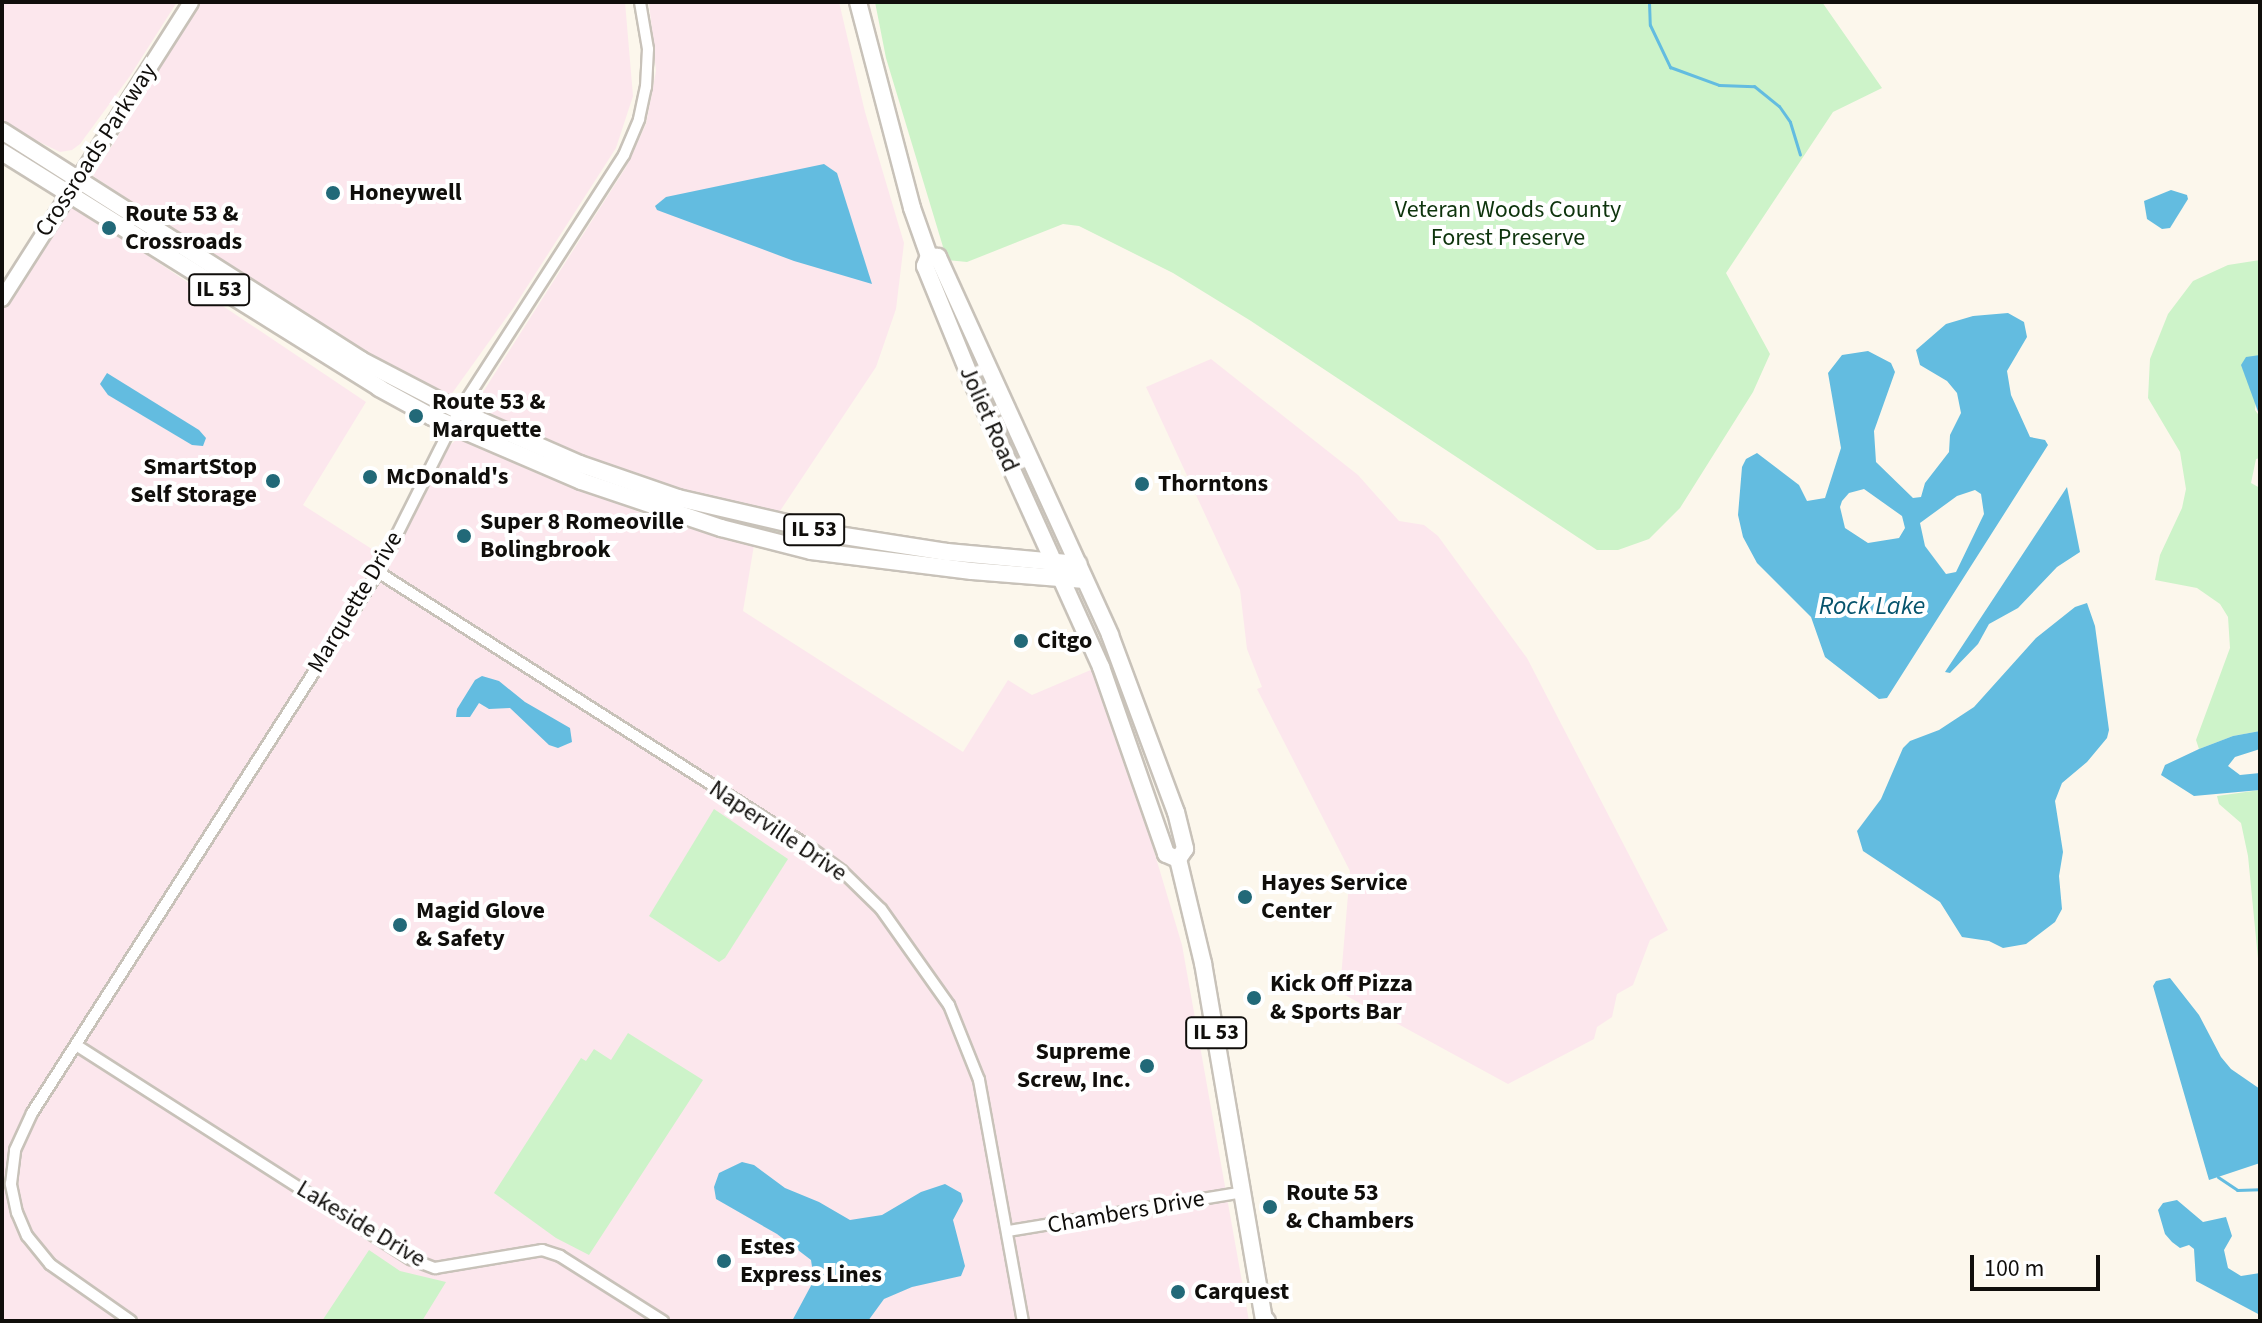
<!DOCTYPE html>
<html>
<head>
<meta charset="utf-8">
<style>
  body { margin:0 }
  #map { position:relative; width:2262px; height:1323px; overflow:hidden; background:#fcf7ec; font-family:"Source Sans 3",sans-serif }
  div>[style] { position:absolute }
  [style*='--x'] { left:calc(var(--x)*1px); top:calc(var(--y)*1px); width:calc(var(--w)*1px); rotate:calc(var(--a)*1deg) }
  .industrial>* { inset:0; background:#fce7ed }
  .green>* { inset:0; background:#cdf3c9 }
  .water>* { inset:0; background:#63bce0 }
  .stream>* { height:3px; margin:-1.5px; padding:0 1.5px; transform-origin:1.5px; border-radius:1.5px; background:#63bce0 }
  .roads { filter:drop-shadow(2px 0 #c8c2b9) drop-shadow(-2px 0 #c8c2b9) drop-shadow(0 2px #c8c2b9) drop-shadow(0 -2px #c8c2b9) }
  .street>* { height:10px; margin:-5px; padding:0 5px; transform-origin:5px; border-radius:5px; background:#fff }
  .secondary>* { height:14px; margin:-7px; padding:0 7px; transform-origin:7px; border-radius:7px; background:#fff }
  .primary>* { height:16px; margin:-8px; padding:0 8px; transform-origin:8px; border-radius:8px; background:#fff }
  .dots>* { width:22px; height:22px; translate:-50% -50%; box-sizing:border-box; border:4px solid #fff; border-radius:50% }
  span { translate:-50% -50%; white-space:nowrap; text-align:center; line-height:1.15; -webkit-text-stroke:8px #fff; paint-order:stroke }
  .shield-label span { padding:2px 6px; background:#fff; border:2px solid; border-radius:6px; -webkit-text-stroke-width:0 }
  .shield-label { font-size:22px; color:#100e0b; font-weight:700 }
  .street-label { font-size:24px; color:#100e0b }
  .poi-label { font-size:24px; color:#100e0b; font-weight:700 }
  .left { translate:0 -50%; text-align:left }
  .right { translate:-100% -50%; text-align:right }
  .park-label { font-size:24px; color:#0e340d }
  .water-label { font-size:26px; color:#07546d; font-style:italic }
  .frame { position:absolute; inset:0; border:4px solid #100e0b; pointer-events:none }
  .scale { position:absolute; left:1970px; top:1255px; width:130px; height:36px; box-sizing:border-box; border:4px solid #100e0b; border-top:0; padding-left:10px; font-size:24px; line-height:28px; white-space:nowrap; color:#100e0b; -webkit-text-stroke:6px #fff; paint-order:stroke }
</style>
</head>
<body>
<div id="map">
  <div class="industrial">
    <div style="clip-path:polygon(2px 2px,177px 2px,130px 76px,80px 144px,72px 150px,60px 152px,2px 124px)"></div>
    <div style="clip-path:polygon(201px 2px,625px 2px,633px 96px,616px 148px,514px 307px,448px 399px,364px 355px,93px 176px)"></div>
    <div style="clip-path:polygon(649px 2px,839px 2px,865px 112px,904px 243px,896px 309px,876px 367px,776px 517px,602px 466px,471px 411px,626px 167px,646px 124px,656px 71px)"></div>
    <div style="clip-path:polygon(68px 202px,366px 402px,303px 505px,375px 551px,396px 551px,446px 449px,456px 440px,465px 439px,648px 516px,754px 545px,743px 611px,963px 752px,1008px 680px,1032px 695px,1093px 669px,1131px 774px,1182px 945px,1249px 1321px,2px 1321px,2px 305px)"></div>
    <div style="clip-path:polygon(1211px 359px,1358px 475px,1399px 521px,1424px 525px,1438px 536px,1527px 658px,1668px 930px,1650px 940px,1633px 985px,1617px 994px,1612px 1017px,1597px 1027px,1594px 1039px,1508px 1084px,1343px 994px,1341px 978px,1350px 871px,1257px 689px,1262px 687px,1247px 649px,1240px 590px,1146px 387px)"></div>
  </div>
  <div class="green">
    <div style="clip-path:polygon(875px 2px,1822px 2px,1882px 88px,1833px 112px,1726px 273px,1770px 354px,1753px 392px,1680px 508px,1649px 539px,1618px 550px,1597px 550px,1251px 321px,1173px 273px,1079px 226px,1063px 224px,967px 262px,947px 260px,886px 58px)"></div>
    <div style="clip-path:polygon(2260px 260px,2260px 355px,2255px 410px,2260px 417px,2260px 458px,2256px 459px,2251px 483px,2260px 488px,2260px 731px,2233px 736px,2199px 749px,2196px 740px,2230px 648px,2228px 617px,2220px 604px,2197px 588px,2155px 580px,2160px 555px,2182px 508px,2186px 489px,2180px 452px,2148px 398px,2150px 359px,2168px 314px,2193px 281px,2228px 265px)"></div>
    <div style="clip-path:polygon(515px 447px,930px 556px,809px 546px,753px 532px)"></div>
    <div style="clip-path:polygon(2260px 790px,2260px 979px,2248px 856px,2241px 823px,2219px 804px,2217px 796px)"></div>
    <div style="clip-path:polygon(714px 809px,788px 859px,725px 958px,719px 962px,649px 916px)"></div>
    <div style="clip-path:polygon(628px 1033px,703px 1080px,589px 1255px,556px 1238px,494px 1193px,581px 1058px,586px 1061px,594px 1049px,611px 1060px)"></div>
    <div style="clip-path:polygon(369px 1250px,400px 1271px,446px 1282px,422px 1321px,322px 1321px)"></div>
  </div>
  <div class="water">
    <div style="clip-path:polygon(824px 164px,837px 173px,872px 284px,794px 261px,657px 210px,655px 206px,666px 197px)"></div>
    <div style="clip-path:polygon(2171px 190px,2187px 195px,2188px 199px,2170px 228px,2162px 229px,2147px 219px,2144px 201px)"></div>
    <div style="clip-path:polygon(evenodd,2008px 313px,2024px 322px,2027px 337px,2007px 371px,2011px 395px,2030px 437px,2045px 440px,2048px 445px,1887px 698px,1879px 699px,1825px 657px,1811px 617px,1757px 563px,1743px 537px,1738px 515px,1742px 467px,1746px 459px,1757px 453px,1799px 485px,1807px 501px,1825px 498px,1841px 448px,1828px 373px,1842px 355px,1868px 351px,1891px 363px,1895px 372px,1874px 431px,1876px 462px,1913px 498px,1921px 497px,1925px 483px,1949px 452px,1950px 435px,1961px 413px,1957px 393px,1947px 381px,1920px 365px,1916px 350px,1946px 324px,1973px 316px,2008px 313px,1864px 489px,1902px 516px,1905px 528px,1899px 538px,1868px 543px,1845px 528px,1840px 507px,1842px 501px,1849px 493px,1864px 489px,2008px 313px,1975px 490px,1981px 494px,1984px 514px,1956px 572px,1946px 574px,1925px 546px,1920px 523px,1957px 496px,1975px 490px)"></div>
    <div style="clip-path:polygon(2260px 355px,2260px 417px,2241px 365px,2246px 357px)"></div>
    <div style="clip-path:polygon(107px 373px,199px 430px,206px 438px,203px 446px,192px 445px,108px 395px,100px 384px)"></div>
    <div style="clip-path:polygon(2067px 487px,2080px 552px,2057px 567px,2018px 608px,1989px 624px,1978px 644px,1950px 673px,1945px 672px)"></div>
    <div style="clip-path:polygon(2087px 603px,2095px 626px,2109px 730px,2107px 738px,2087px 762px,2062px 783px,2055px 801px,2063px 852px,2059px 876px,2062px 909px,2055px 922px,2026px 944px,2003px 948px,1989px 941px,1962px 937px,1940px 902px,1863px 851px,1857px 831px,1881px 799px,1903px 748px,1910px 741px,1939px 730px,1974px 707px,2036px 638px,2075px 607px)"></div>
    <div style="clip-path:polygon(482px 676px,499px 681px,525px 702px,570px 728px,572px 742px,558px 748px,549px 745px,510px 708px,489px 709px,479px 703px,470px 717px,456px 717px,457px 709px,475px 680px)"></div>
    <div style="clip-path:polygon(2260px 731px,2260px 749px,2235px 757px,2228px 766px,2240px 775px,2260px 773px,2260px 790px,2194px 796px,2161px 775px,2165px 765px,2199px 749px,2233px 736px)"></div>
    <div style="clip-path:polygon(2170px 978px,2199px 1015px,2221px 1057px,2231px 1069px,2260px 1089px,2260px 1163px,2209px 1180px,2153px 986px,2156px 981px)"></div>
    <div style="clip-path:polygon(742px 1162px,754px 1165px,785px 1188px,819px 1202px,850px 1220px,882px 1215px,921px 1192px,945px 1184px,961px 1193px,963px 1201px,953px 1220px,965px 1266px,961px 1276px,912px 1287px,884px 1299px,868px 1321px,792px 1321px,814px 1280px,811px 1260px,777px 1234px,716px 1199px,714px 1187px,719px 1173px)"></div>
    <div style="clip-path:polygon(2177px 1200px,2203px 1222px,2226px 1217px,2232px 1236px,2224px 1250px,2228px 1268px,2241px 1276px,2260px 1273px,2260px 1315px,2196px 1281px,2194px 1249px,2189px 1245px,2180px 1248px,2172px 1242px,2165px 1234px,2158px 1210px,2163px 1203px)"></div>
  </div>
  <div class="stream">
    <div style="--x:1649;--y:2;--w:23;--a:88"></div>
    <div style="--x:1650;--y:25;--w:47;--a:64.5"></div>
    <div style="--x:1670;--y:67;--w:52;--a:20.2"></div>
    <div style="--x:1719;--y:85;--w:35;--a:2"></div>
    <div style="--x:1754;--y:86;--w:32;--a:39"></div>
    <div style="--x:1779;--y:106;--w:19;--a:55"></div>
    <div style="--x:1790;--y:122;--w:34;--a:73"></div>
    <div style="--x:2218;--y:1177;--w:23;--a:34"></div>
    <div style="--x:2237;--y:1190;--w:23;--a:-2"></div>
  </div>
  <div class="roads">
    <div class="street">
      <div style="--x:378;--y:572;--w:510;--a:32.51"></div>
      <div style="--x:808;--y:846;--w:42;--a:36.3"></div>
      <div style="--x:842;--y:871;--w:54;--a:44.3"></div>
      <div style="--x:881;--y:909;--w:118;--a:54.7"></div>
      <div style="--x:949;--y:1005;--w:81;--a:68.2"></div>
      <div style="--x:979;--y:1080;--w:245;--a:79.7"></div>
      <div style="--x:76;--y:1045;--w:398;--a:32.6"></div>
      <div style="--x:411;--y:1259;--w:26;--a:21"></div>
      <div style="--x:435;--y:1268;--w:109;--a:-9.5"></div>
      <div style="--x:542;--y:1250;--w:19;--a:18"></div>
      <div style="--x:560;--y:1256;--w:122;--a:32.3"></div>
      <div style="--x:1008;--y:1231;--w:238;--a:-9.4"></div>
      <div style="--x:131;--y:1321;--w:99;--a:-144.9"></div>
      <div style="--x:50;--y:1264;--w:36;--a:-129"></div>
      <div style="--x:27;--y:1236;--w:25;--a:-113"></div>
      <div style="--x:17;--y:1213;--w:30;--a:-102"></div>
      <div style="--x:11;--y:1184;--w:34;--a:-83"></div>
      <div style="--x:15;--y:1150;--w:41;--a:-65.3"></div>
      <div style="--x:32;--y:1113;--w:642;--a:-57.4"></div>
      <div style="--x:378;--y:572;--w:180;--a:-63.3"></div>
      <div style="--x:459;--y:411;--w:305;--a:-57.2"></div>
      <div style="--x:624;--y:155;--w:39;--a:-67"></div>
      <div style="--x:639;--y:119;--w:33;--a:-78"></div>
      <div style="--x:646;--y:87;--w:38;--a:-87"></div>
      <div style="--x:648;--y:49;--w:48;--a:-99.7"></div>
    </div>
    <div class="secondary">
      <div style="--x:2;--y:299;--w:352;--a:-57.5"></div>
    </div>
    <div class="primary">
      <div style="--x:858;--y:2;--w:213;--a:75.3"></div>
      <div style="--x:912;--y:208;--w:51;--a:70.5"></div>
      <div style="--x:929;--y:256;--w:11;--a:112"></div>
      <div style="--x:925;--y:266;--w:122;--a:67.8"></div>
      <div style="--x:971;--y:379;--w:316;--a:65.7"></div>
      <div style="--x:1101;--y:667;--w:198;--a:70.8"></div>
      <div style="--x:1166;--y:854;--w:13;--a:23"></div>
      <div style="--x:2;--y:131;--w:426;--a:32.5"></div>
      <div style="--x:361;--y:360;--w:110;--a:27.5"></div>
      <div style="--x:459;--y:411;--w:132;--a:23.7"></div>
      <div style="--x:580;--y:464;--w:104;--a:19.1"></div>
      <div style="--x:678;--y:498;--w:164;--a:13"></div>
      <div style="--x:838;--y:535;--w:110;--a:8.9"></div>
      <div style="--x:947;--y:552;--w:132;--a:5.2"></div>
      <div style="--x:2;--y:152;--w:445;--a:32"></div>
      <div style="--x:379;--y:388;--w:60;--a:28.7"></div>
      <div style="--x:432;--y:417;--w:162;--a:23.2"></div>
      <div style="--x:581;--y:481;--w:148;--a:18.6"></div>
      <div style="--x:721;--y:528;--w:93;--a:14.3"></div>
      <div style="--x:811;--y:551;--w:162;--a:7.1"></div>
      <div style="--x:972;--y:571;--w:113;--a:4.6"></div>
      <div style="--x:929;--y:256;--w:9;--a:6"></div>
      <div style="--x:938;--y:257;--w:415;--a:65.5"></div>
      <div style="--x:1110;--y:635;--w:189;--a:69.6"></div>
      <div style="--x:1176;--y:812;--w:38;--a:76"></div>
      <div style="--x:1185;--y:849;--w:12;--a:125"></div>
      <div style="--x:1178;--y:859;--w:107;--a:76.5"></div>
      <div style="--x:1203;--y:963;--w:360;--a:80.3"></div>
      <div style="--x:1264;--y:1318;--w:4;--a:45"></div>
    </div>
  </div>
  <div class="dots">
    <div style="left:333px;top:193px;background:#226978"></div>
    <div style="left:109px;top:228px;background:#226978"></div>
    <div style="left:416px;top:416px;background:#226978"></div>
    <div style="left:370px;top:477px;background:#226978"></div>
    <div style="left:273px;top:481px;background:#226978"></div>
    <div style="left:1142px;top:484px;background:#226978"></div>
    <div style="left:464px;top:536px;background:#226978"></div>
    <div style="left:1021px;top:641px;background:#226978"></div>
    <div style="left:1245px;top:897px;background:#226978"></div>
    <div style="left:400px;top:925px;background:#226978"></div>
    <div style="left:1254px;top:998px;background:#226978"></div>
    <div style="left:1147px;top:1066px;background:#226978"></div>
    <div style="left:1270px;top:1207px;background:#226978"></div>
    <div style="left:724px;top:1261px;background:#226978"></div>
    <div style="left:1178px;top:1292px;background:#226978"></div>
  </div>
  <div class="shield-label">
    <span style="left:219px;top:290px">IL 53</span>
    <span style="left:814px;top:530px">IL 53</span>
    <span style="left:1216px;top:1033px">IL 53</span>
  </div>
  <div class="street-label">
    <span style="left:96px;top:150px;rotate:-57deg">Crossroads Parkway</span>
    <span style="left:989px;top:419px;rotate:66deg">Joliet Road</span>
    <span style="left:355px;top:602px;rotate:-59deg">Marquette Drive</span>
    <span style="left:778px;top:831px;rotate:34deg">Naperville Drive</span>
    <span style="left:1126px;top:1212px;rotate:-10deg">Chambers Drive</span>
    <span style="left:361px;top:1224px;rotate:31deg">Lakeside Drive</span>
  </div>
  <div class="poi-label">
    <span class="left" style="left:349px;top:193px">Honeywell</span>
    <span class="left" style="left:125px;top:228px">Route 53 &amp;<br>Crossroads</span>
    <span class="left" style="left:432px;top:416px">Route 53 &amp;<br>Marquette</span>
    <span class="right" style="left:257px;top:481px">SmartStop<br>Self Storage</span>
    <span class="left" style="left:386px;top:477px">McDonald's</span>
    <span class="left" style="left:1158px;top:484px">Thorntons</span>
    <span class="left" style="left:480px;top:536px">Super 8 Romeoville<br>Bolingbrook</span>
    <span class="left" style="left:1037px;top:641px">Citgo</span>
    <span class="left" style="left:1261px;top:897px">Hayes Service<br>Center</span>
    <span class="left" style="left:416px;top:925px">Magid Glove<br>&amp; Safety</span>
    <span class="left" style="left:1270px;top:998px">Kick Off Pizza<br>&amp; Sports Bar</span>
    <span class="right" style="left:1131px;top:1066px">Supreme<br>Screw, Inc.</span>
    <span class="left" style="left:1286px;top:1207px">Route 53<br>&amp; Chambers</span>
    <span class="left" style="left:740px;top:1261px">Estes<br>Express Lines</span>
    <span class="left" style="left:1194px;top:1292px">Carquest</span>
  </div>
  <div class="park-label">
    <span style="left:1508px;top:224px">Veteran Woods County<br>Forest Preserve</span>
  </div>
  <div class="water-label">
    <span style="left:1872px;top:606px">Rock Lake</span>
  </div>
  <div class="frame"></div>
  <div class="scale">100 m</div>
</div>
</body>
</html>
